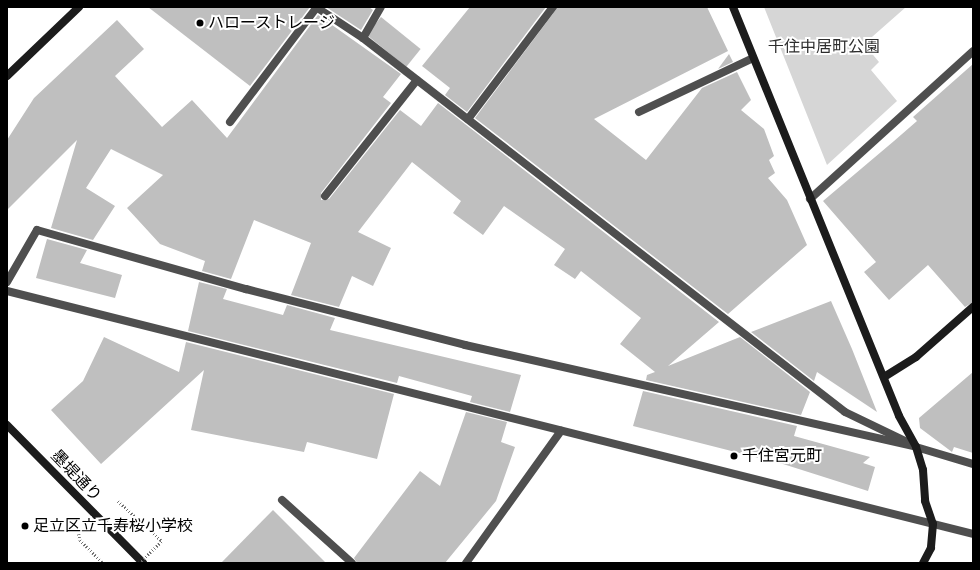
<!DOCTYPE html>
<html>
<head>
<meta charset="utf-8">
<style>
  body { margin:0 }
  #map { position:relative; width:980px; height:570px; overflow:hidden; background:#fff; font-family:"Alegreya Sans","Noto Sans JP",sans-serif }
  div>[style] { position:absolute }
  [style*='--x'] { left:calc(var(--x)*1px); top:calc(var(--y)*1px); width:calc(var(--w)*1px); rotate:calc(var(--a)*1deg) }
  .green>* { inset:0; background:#d6d6d6 }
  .building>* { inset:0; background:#bfbfbf; transform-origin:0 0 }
  .path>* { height:2.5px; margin-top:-1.25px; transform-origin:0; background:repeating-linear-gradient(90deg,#717171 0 1px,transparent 0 3px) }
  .lane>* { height:8px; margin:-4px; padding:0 4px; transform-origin:4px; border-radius:4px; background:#4f4f4f }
  .street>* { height:8px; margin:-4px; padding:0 4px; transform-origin:4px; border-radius:4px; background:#4f4f4f }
  .secondary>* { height:8px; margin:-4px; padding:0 4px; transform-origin:4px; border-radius:4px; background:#1c1c1c }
  .path-bridge>* { height:2.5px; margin-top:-1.25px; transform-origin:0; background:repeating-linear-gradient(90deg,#717171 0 1px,transparent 0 3px) }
  .dots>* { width:11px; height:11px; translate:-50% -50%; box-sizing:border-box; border:2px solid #fff; border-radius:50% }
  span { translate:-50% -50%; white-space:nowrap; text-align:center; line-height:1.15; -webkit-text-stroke:4px #fff; paint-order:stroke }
  .poi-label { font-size:16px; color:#000 }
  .left { translate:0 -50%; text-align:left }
  .park-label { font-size:16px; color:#2d2d2d }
  .street-label { font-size:16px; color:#000 }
  .frame { position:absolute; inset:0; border:8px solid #000; pointer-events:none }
</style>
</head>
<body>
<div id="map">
  <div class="green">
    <div style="clip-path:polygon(764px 7px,906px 7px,864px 44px,879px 62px,871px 70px,897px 101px,827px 165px)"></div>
  </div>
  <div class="building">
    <div style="clip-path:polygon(148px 7px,310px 7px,250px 86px)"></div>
    <div style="clip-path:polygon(326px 7px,369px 7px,373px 10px,361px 30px)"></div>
    <div style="clip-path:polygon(470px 7px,546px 7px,467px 112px,445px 95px,450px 88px,422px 66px)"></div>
    <div style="clip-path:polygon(558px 7px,707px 7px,728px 51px,594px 119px,646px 160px,702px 88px,737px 72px,751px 100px,741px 110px,764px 129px,774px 156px,769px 160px,775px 173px,768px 178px,787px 200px,807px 245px,728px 314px,475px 118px)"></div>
    <div style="clip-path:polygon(318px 15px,401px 74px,383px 97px,391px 103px,321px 193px,321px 200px,329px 199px,400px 110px,421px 126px,438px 103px,719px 322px,668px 366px,740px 337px,810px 392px,801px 415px,646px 380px,647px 375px,655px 372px,620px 344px,641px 318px,581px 271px,575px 279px,554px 265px,565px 249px,504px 206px,483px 235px,453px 213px,461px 201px,412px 162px,358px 232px,391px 248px,373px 286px,352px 276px,339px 307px,291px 295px,311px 243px,254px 220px,231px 279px,202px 271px,205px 261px,160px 244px,127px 208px,163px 175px,111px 149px,86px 188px,115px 206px,93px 240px,51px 228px,77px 140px,7px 210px,7px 140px,34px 98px,117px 20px,144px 49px,115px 76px,162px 127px,192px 100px,227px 138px)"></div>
    <div style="left:381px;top:17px;width:51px;height:23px;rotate:39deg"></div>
    <div style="clip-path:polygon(729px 54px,733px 62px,718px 69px)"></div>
    <div style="clip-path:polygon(973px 64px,973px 302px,965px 307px,928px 265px,889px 300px,864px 272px,876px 262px,823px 201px,894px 141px,917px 121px,913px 117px)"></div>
    <div style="clip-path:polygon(47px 239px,87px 250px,80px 263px,122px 275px,115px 298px,36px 278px)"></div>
    <div style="clip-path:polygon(199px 282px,227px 289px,223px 299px,283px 315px,287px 305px,335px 318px,330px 330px,521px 375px,510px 412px,470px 402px,472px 396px,399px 376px,397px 383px,188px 331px)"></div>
    <div style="clip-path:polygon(831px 301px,852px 349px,877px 412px,817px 372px,814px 381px,751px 332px)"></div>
    <div style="clip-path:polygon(104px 337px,179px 372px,186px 342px,394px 394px,377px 459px,307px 442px,304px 452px,191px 430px,204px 370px,101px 464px,51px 410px,83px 381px)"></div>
    <div style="clip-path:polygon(973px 372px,973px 453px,954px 447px,952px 452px,920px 428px,919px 418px)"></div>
    <div style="clip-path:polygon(643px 391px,797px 426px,794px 436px,870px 457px,863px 463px,875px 467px,868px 491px,783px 464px,633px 426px)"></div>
    <div style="clip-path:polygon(466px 412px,507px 422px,501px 442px,515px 447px,496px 501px,445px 563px,357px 563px,354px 558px,420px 471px,440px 486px)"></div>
    <div style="clip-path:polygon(273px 510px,326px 563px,221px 563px)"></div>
  </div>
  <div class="path">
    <div style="--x:118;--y:501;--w:59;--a:42.3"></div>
    <div style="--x:79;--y:534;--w:6;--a:81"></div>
    <div style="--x:80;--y:540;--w:33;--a:45"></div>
  </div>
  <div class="lane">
    <div style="--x:363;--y:38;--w:36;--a:-60"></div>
    <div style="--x:639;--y:112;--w:126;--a:-25.3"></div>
    <div style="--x:468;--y:119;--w:141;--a:-52.8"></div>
    <div style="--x:230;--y:122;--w:144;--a:-52.9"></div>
    <div style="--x:325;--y:196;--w:148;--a:-51.6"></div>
    <div style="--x:810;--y:199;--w:220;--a:-42.2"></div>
    <div style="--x:282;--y:500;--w:94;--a:42"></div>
  </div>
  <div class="street">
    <div style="--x:316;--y:7;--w:56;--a:33.4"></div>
    <div style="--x:363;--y:38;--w:610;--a:37.81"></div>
    <div style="--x:845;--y:412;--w:67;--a:25.8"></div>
    <div style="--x:7;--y:282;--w:60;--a:-60"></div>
    <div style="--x:37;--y:230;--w:217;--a:15.8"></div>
    <div style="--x:246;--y:289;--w:226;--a:14.3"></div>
    <div style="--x:465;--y:345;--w:462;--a:12.7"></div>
    <div style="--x:916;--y:447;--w:59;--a:16.6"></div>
    <div style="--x:7;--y:291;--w:996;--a:14.12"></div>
    <div style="--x:466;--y:563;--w:163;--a:-54.3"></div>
  </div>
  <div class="secondary">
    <div style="--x:733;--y:7;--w:441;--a:67.9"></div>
    <div style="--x:899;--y:416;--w:35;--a:61"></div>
    <div style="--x:916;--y:447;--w:24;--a:73"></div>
    <div style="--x:923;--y:470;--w:31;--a:86"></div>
    <div style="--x:925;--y:501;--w:24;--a:71"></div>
    <div style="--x:933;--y:524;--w:24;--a:95"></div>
    <div style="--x:931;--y:548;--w:17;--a:118"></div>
    <div style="--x:7;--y:76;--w:100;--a:-43.8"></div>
    <div style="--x:884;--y:377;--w:38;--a:-32"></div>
    <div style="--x:916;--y:357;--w:76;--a:-41.3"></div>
    <div style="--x:7;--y:425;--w:194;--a:45.4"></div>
  </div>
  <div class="path-bridge">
    <div style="--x:139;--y:563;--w:32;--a:-44"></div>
  </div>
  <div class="dots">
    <div style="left:200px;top:23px;background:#000"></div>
    <div style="left:734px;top:456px;background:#000"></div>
    <div style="left:25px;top:526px;background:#000"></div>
  </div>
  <div class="poi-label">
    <span class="left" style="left:208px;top:23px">ハローストレージ</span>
    <span class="left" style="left:742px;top:456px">千住宮元町</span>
    <span class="left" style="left:33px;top:526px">足立区立千寿桜小学校</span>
  </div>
  <div class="park-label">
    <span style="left:824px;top:47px">千住中居町公園</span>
  </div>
  <div class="street-label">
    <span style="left:76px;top:476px;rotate:46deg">墨堤通り</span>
  </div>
  <div class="frame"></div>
</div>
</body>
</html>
